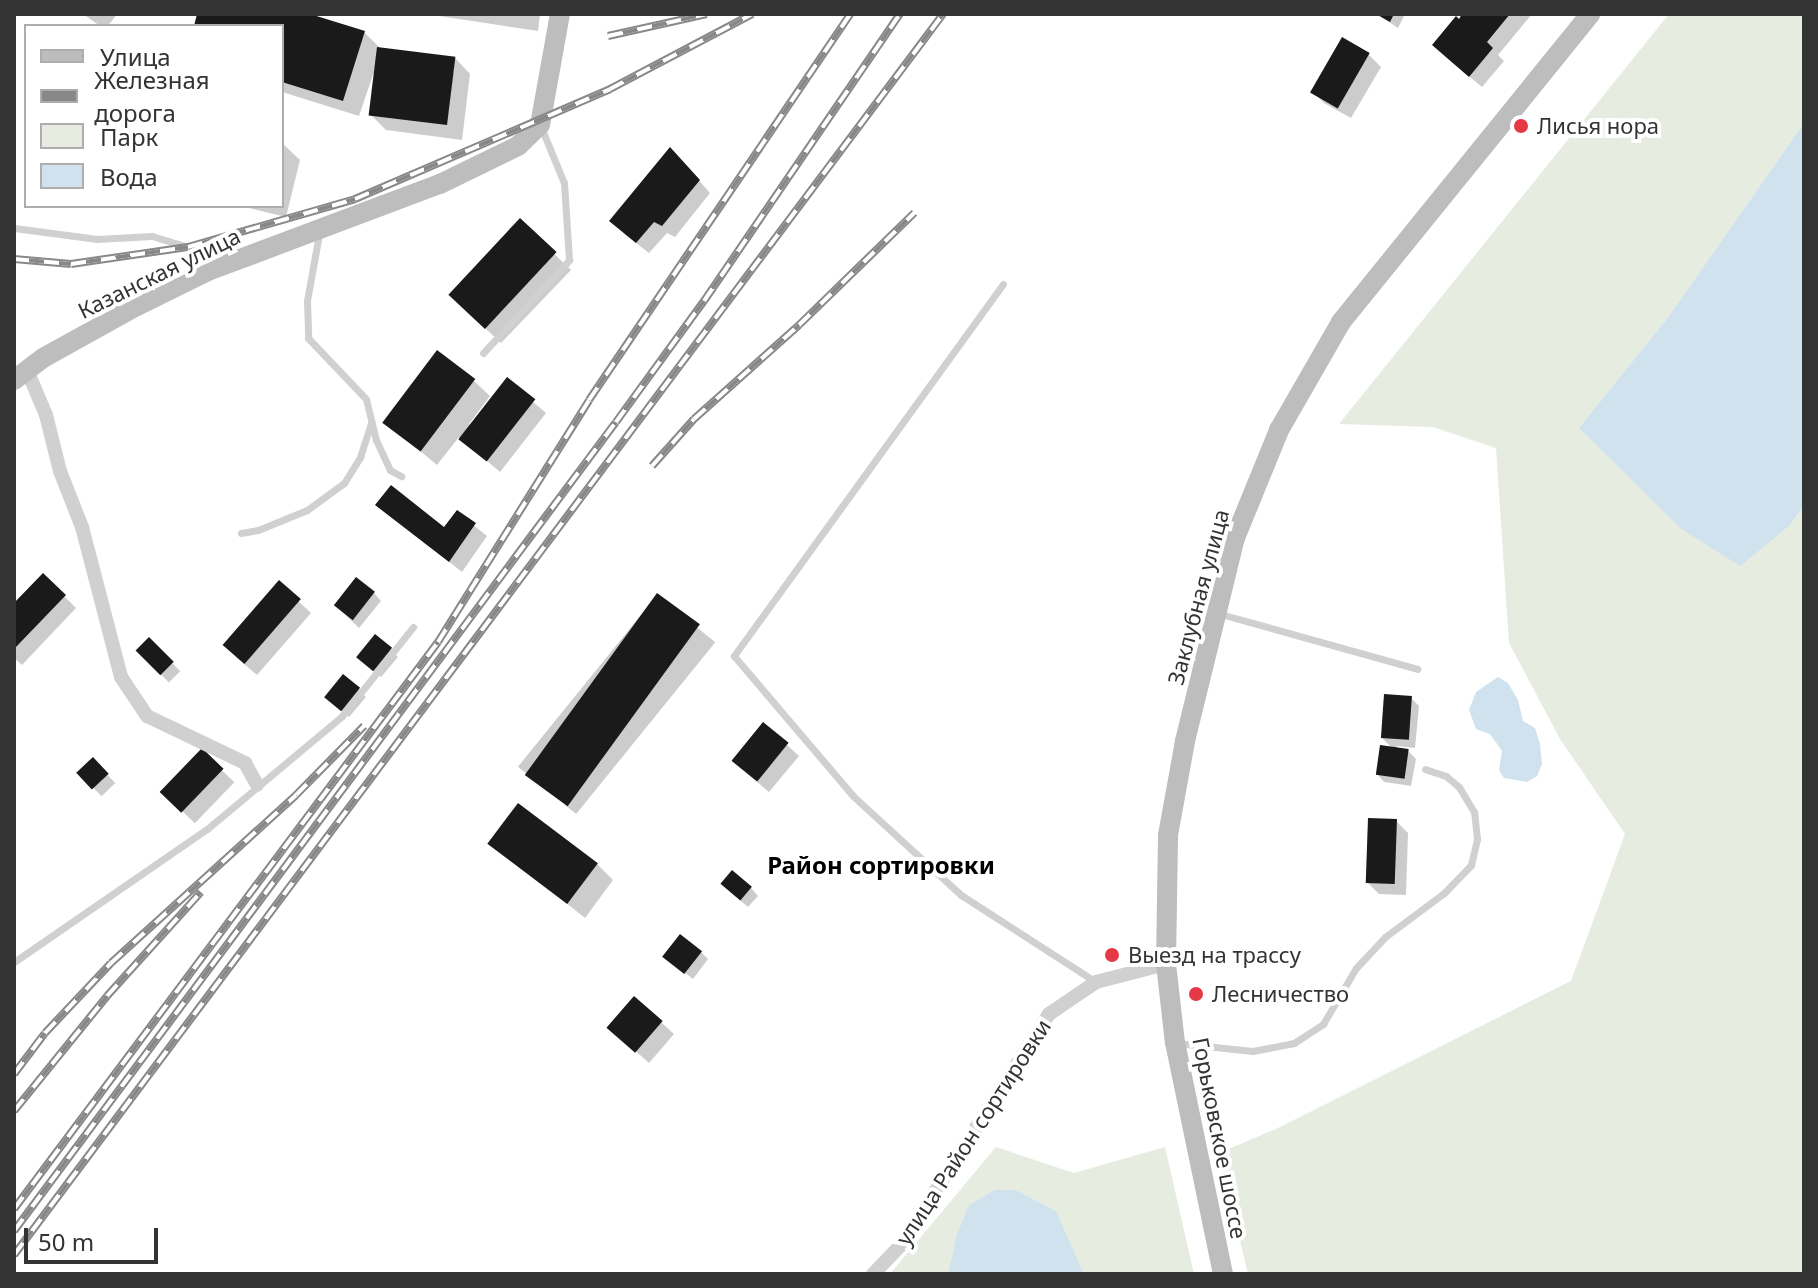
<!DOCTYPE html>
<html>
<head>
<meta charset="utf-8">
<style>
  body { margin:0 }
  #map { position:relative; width:1818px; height:1288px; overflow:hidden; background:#fff; font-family:"Noto Sans",sans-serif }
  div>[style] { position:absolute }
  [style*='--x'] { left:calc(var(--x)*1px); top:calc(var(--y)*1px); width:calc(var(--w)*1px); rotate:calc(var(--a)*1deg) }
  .green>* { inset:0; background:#e6ecdf }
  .water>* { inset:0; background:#cfe2ee }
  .shadow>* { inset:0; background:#0003; transform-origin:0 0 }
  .building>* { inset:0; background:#1a1a1a; transform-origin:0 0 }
  .service>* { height:7px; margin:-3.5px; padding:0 3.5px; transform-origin:3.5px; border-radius:3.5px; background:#d0d0d0 }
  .minor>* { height:14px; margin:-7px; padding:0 7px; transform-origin:7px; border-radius:7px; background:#d0d0d0 }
  .secondary>* { height:20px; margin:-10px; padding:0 10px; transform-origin:10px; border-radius:10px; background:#bdbdbd }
  .rail>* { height:8px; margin-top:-4px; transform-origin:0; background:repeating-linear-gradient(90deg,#fff 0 15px,#888 0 30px); box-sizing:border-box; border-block:2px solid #888 }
  .dots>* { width:22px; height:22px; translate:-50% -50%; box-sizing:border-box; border:4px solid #fff; border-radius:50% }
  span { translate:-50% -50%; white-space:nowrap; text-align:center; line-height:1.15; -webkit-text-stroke:8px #fff; paint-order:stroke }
  .poi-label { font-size:22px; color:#333 }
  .left { translate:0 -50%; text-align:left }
  .street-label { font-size:22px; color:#333 }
  .neighbourhood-label { font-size:24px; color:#000; font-weight:700 }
  .frame { position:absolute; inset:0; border:16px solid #333; pointer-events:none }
  .legend { position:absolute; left:24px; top:24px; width:260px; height:184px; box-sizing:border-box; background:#fff; border:2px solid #adadad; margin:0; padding:10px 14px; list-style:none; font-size:24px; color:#333 }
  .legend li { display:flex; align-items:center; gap:16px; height:40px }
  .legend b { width:40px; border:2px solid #adadad }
  .scale { position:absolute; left:24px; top:1228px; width:134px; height:36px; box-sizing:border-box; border:4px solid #333; border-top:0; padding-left:10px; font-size:24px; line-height:28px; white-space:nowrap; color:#333; -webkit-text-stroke:6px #fff; paint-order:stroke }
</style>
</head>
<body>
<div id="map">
  <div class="green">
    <div style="clip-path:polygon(1669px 14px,1804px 14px,1804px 123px,1669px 316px,1579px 428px,1680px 528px,1790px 525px,1804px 505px,1804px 1274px,1248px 1274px,1219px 1153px,1278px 1128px,1571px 981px,1625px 834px,1560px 739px,1509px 643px,1496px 448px,1433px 427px,1339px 424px)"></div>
    <div style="clip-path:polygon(996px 1147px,1074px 1173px,1165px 1147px,1194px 1274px,1084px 1274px,1056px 1211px,1016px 1190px,995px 1190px,956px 1237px,948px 1274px,890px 1274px)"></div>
  </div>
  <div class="water">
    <div style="clip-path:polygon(1804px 123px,1804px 505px,1790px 525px,1740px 566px,1680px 528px,1579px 428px,1669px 316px)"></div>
    <div style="clip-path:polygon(1498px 677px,1508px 683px,1518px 700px,1523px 721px,1535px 728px,1540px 744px,1542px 764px,1537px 776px,1527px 782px,1504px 778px,1499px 770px,1502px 751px,1490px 734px,1476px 729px,1469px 710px,1476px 692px)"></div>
    <div style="clip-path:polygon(995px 1190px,1016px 1190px,1056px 1211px,1084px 1274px,948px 1274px,956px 1237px,969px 1205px)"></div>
  </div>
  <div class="shadow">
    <div style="clip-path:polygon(83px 14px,117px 14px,108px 26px,100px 26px)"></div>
    <div style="clip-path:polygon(199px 14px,303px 14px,364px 32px,381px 49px,455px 58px,470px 74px,462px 140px,386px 130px,370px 114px,376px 66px,359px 116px,282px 92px,282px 26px,196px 26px)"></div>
    <div style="clip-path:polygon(426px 14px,540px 14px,538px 31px)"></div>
    <div style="clip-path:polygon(1377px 14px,1405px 14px,1398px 28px)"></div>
    <div style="clip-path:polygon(1465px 14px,1532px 14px,1498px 55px,1504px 61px,1482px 87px,1446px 57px)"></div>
    <div style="clip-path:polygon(1342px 40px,1369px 55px,1381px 67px,1351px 118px,1324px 103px,1312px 91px)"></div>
    <div style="clip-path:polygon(282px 143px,300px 160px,286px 217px,241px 206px,282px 206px)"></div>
    <div style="clip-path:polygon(682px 161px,710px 193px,675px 237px,667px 233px,649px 253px,623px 233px)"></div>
    <div style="clip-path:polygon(520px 221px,571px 270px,501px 343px,466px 310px)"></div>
    <div style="clip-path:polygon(507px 380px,546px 413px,500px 472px,459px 437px,437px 465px,385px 422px,474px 381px,490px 396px,469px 424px,472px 426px)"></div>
    <div style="clip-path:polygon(378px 505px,444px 529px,457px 512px,487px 536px,462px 572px)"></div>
    <div style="clip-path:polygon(43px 575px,76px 608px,22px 665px,14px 658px,14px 605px)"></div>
    <div style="clip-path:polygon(279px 583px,311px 613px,257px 675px,236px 657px)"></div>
    <div style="clip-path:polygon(374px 593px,381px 601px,359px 628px,335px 605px)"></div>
    <div style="left:657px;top:595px;width:75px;height:221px;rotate:39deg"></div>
    <div style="left:149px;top:639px;width:45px;height:16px;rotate:46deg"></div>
    <div style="clip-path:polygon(391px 650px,398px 657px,381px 677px,366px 664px)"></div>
    <div style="clip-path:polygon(358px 689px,366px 697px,349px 717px,334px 704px)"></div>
    <div style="clip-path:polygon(1411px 698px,1419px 706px,1415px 748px,1397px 746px,1397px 749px,1408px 751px,1416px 759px,1411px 786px,1384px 782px,1377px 774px,1393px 749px,1382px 738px)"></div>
    <div style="clip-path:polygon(787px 745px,799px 756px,769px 792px,745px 772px)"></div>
    <div style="left:202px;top:751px;width:45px;height:57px;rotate:44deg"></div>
    <div style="left:93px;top:760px;width:32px;height:19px;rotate:46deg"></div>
    <div style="clip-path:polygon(1396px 821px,1408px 833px,1406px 895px,1379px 894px,1367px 882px)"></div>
    <div style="clip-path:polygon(491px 843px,597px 864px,613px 880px,585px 918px)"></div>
    <div style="clip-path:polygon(751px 888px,758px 896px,748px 907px,730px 892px)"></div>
    <div style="clip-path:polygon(701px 952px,708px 959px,693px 979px,673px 964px)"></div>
    <div style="clip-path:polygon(634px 998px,674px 1034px,649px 1063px,621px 1038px)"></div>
  </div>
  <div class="building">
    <div style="clip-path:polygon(197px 14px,310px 14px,365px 31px,343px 101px,282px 82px,282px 26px,194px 26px)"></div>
    <div style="clip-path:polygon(1376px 14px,1394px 14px,1390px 22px)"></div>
    <div style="clip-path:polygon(1462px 14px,1510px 14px,1487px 42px,1493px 48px,1469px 77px,1432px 45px,1456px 16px,1459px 19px)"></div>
    <div style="left:1342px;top:37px;width:32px;height:64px;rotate:30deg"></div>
    <div style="left:377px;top:47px;width:79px;height:69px;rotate:7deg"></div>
    <div style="clip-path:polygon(670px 147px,700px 180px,662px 226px,654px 222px,636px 243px,609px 221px)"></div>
    <div style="left:520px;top:218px;width:50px;height:105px;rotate:43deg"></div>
    <div style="left:437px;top:350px;width:48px;height:91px;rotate:37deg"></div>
    <div style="left:507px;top:377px;width:36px;height:79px;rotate:38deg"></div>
    <div style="clip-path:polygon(391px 485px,444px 527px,457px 510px,476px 523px,449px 562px,375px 505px)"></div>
    <div style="clip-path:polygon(43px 573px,66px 595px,14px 649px,14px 603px)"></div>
    <div style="left:356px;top:577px;width:24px;height:36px;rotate:38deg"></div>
    <div style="left:279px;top:580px;width:29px;height:86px;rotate:41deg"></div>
    <div style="left:657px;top:593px;width:53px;height:225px;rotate:36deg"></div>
    <div style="left:375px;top:634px;width:22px;height:30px;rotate:39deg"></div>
    <div style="left:149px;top:637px;width:35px;height:19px;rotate:45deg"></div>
    <div style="left:343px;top:674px;width:22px;height:30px;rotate:39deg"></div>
    <div style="left:1384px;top:694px;width:28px;height:44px;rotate:4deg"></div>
    <div style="left:763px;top:722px;width:33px;height:50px;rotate:39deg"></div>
    <div style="left:1380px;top:745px;width:29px;height:30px;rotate:8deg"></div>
    <div style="left:202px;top:748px;width:30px;height:61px;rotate:44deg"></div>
    <div style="left:93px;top:757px;width:23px;height:23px;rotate:47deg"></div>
    <div style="left:518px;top:803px;width:100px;height:51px;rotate:37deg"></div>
    <div style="left:1368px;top:818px;width:29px;height:65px;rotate:2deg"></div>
    <div style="left:732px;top:870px;width:26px;height:18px;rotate:40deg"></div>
    <div style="left:680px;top:934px;width:28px;height:29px;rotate:38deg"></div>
    <div style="left:634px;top:996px;width:38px;height:42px;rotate:41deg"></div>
  </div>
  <div class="service">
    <div style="--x:14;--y:228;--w:84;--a:7.5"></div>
    <div style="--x:97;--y:239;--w:55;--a:-3.1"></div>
    <div style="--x:152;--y:236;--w:38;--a:17"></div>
    <div style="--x:188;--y:247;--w:29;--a:49"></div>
    <div style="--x:319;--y:234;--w:68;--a:100.2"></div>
    <div style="--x:307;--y:301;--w:37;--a:88"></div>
    <div style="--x:308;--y:338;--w:84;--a:46.4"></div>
    <div style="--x:366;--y:399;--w:42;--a:76.3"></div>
    <div style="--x:376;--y:440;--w:33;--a:65"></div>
    <div style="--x:390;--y:470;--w:13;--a:29"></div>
    <div style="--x:1003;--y:284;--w:459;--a:125.9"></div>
    <div style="--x:734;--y:656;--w:184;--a:49.6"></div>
    <div style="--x:853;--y:796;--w:147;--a:42.5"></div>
    <div style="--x:961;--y:895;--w:161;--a:32.8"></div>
    <div style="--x:483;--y:353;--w:127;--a:-47.2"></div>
    <div style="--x:569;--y:260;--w:77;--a:-93.7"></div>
    <div style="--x:564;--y:183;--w:61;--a:-112.3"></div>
    <div style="--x:241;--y:533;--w:17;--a:-10"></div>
    <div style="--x:258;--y:530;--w:53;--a:-22.2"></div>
    <div style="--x:307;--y:510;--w:46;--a:-36.1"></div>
    <div style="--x:344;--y:483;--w:31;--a:-58"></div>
    <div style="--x:360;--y:457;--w:36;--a:-72"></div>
    <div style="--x:1217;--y:613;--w:208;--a:15.6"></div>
    <div style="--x:14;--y:962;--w:234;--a:-34.6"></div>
    <div style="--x:207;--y:829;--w:176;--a:-39.9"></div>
    <div style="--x:342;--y:716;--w:114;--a:-51.4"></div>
    <div style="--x:1177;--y:1043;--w:76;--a:6"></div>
    <div style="--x:1253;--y:1051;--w:42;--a:-11"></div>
    <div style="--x:1294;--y:1043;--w:35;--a:-33"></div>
    <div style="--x:1323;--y:1024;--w:65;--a:-59.5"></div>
    <div style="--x:1356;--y:968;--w:42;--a:-46.9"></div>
    <div style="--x:1385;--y:937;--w:74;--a:-36.7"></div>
    <div style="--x:1444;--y:893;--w:39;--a:-46"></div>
    <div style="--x:1471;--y:865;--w:27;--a:-77"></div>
    <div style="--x:1477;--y:839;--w:27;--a:-96"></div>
    <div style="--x:1474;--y:812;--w:29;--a:-121"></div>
    <div style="--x:1459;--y:787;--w:17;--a:-140"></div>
    <div style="--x:1446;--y:776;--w:22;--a:-162"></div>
  </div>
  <div class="minor">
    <div style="--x:27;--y:370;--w:49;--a:67.1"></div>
    <div style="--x:46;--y:415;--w:58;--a:76"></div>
    <div style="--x:60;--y:471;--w:60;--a:68.6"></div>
    <div style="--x:82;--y:527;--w:155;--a:75.4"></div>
    <div style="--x:121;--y:677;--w:47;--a:56.3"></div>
    <div style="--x:147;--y:716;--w:109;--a:25.6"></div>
    <div style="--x:245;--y:763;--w:25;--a:61"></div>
    <div style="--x:873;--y:1274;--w:39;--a:-46"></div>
    <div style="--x:900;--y:1246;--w:276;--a:-57.3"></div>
    <div style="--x:1049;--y:1014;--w:57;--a:-34.2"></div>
    <div style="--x:1096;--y:982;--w:72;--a:-14.4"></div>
  </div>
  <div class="secondary">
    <div style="--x:14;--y:380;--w:36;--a:-37"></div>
    <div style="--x:43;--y:358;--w:107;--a:-29"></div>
    <div style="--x:137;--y:306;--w:79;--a:-26.2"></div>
    <div style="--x:208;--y:271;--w:248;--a:-20.6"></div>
    <div style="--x:440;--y:184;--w:87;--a:-26"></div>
    <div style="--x:518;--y:146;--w:30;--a:-44"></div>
    <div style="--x:540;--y:125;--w:113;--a:-79.8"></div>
    <div style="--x:1223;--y:1274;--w:236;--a:-101.7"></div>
    <div style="--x:1175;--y:1043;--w:80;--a:-96.5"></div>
    <div style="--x:1166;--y:964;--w:129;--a:-89.1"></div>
    <div style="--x:1168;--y:835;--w:96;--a:-79.7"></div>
    <div style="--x:1185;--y:741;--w:209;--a:-76.2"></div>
    <div style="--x:1235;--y:538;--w:117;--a:-67.8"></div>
    <div style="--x:1279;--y:430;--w:125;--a:-60.1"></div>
    <div style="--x:1341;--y:322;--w:396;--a:-51"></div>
  </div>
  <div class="rail">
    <div style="--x:608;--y:36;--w:101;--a:-12.5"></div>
    <div style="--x:14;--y:259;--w:57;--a:5"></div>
    <div style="--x:71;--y:264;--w:118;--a:-8.3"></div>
    <div style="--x:188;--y:247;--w:174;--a:-16"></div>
    <div style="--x:355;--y:199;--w:278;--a:-23.3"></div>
    <div style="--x:610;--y:89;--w:161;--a:-27.8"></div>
    <div style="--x:652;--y:466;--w:63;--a:-48.2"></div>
    <div style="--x:694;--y:419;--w:141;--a:-41.8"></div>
    <div style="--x:799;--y:325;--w:161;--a:-44.2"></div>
    <div style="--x:14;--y:1074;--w:51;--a:-52.9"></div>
    <div style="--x:45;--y:1033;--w:96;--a:-46.7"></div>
    <div style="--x:111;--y:963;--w:250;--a:-42.2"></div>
    <div style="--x:296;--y:795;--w:97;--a:-45.4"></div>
    <div style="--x:14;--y:1111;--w:148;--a:-51"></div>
    <div style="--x:107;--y:996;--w:140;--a:-47.9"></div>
    <div style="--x:14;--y:1209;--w:708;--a:-53.21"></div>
    <div style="--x:438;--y:642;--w:285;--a:-58"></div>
    <div style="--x:589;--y:400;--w:466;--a:-55.9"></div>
    <div style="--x:14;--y:1231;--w:1008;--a:-53.35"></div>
    <div style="--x:616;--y:422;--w:150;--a:-54"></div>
    <div style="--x:704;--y:301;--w:348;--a:-55.7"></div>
    <div style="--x:14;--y:1255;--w:1550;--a:-53.18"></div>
  </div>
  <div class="dots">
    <div style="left:1521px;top:126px;background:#e63946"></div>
    <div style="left:1112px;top:955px;background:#e63946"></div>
    <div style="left:1196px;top:994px;background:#e63946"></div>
  </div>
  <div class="poi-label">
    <span class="left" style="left:1537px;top:126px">Лисья нора</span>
    <span class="left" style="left:1128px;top:955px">Выезд на трассу</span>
    <span class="left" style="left:1212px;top:994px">Лесничество</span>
  </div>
  <div class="street-label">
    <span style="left:159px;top:273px;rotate:-26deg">Казанская улица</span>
    <span style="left:1198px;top:597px;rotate:-75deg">Заклубная улица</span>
    <span style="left:973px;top:1132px;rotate:-57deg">улица Район сортировки</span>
    <span style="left:1220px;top:1138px;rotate:79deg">Горьковское шоссе</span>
  </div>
  <div class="neighbourhood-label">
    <span style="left:881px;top:865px">Район сортировки</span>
  </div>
  <div class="frame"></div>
  <ul class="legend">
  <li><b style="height:10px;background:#bdbdbd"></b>Улица</li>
  <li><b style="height:10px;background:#888"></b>Железная дорога</li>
  <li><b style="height:22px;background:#e6ecdf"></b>Парк</li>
  <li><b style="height:22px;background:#cfe2ee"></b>Вода</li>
  </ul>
  <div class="scale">50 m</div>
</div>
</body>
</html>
